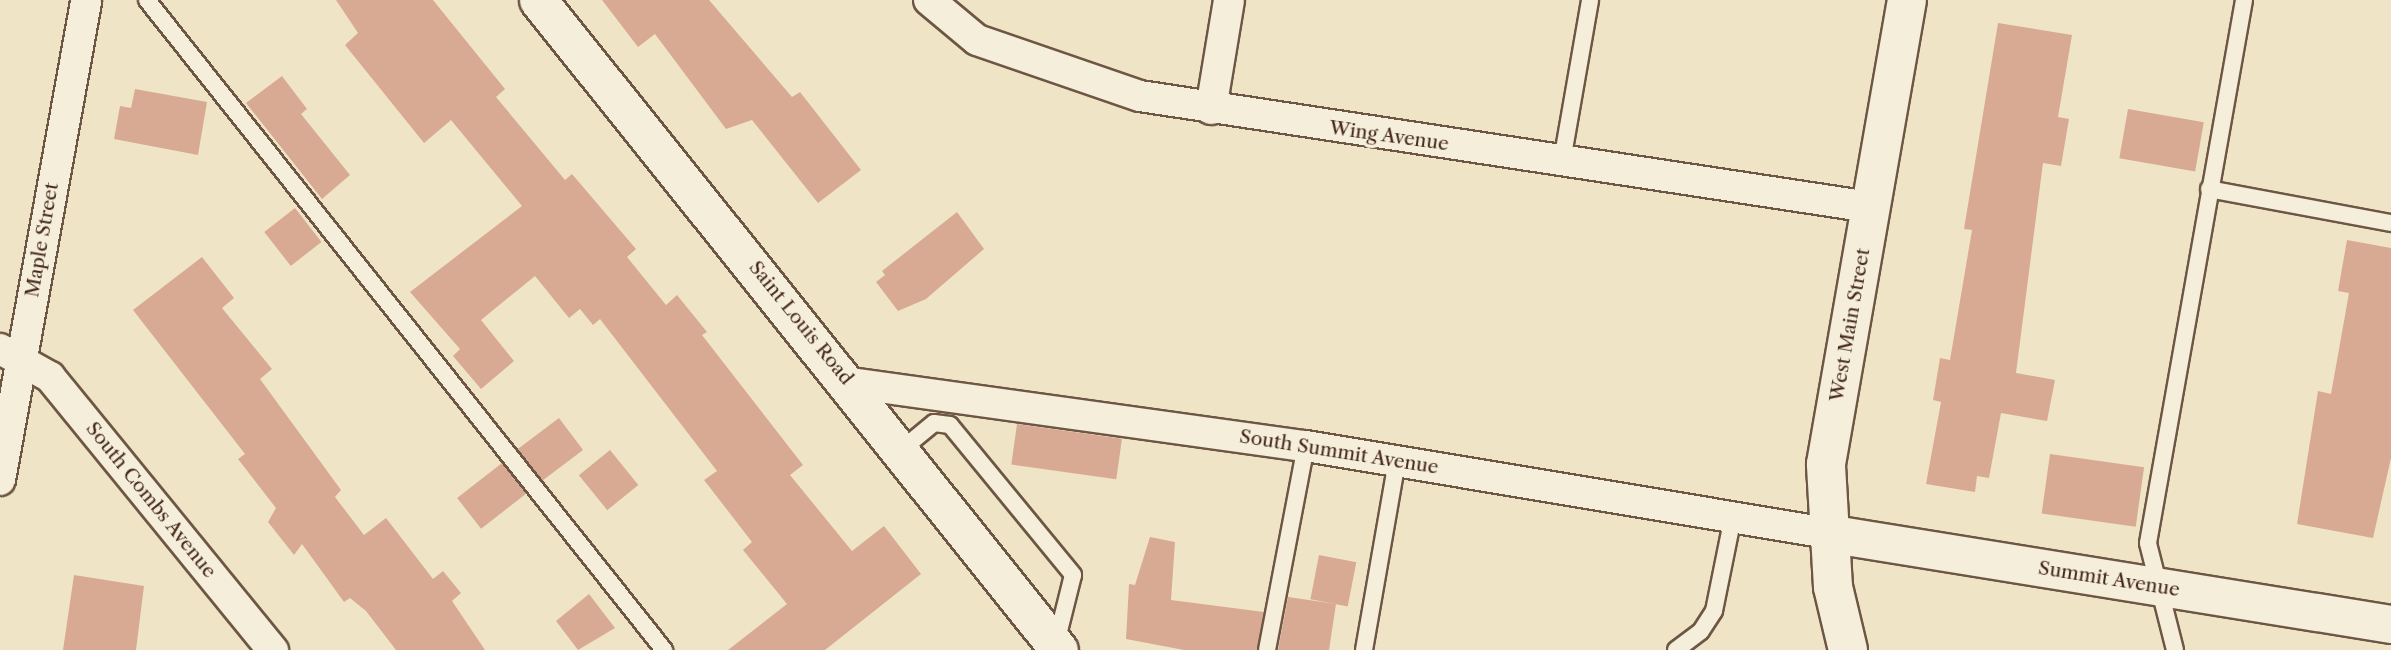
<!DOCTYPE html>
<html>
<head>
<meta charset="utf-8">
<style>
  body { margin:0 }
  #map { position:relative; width:2391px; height:650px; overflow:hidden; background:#efe5c6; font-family:"Libre Caslon Text",serif }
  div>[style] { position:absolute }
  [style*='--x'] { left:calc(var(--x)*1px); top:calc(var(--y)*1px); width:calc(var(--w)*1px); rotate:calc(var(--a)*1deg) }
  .building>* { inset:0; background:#d9aa93; transform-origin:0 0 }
  .roads { filter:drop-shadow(2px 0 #6e5644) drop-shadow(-2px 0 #6e5644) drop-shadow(0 2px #6e5644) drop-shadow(0 -2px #6e5644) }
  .service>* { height:16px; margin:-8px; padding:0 8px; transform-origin:8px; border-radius:8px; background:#f5eeda }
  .minor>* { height:30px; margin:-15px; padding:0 15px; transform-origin:15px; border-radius:15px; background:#f5eeda }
  .tertiary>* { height:37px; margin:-18.5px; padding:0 18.5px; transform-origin:18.5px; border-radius:18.5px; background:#f5eeda }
  .secondary>* { height:38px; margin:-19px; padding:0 19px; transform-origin:19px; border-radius:19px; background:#f5eeda }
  span { translate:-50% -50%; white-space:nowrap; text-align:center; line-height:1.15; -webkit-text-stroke:7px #f5eeda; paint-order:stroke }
  .street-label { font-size:19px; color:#432719 }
</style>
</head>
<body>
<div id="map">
  <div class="building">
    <div style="clip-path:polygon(336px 0,433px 0,505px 89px,496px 97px,565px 180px,572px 174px,636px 249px,627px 257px,666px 305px,677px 295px,707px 332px,702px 335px,803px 465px,790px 475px,852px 551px,884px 526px,921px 574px,825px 650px,728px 650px,787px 604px,743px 550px,752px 542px,704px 480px,717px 471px,600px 319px,593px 325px,580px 309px,569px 318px,535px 276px,481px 320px,514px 361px,481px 389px,453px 356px,460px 349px,410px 292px,522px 206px,451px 120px,424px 143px,345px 45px,358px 33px)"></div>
    <div style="clip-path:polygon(602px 0,709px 0,792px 97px,800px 92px,861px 170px,818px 203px,752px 120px,726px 129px,655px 34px,638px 47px)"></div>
    <div style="clip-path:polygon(1998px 23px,2072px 35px,2058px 117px,2069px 119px,2061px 166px,2043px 163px,2016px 373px,2055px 380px,2047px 421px,2001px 413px,1989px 478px,1977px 476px,1975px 492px,1926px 484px,1941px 402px,1933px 400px,1940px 358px,1950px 360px,1972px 230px,1964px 229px)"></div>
    <div style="clip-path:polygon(282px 76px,307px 109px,301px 114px,350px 175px,322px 199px,246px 103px)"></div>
    <div style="clip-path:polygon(135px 89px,207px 102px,198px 155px,114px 139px,120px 106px,131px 108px)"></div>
    <div style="left:2128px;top:109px;width:77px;height:50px;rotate:10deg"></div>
    <div style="left:295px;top:208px;width:43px;height:39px;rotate:52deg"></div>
    <div style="clip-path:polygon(957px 212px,984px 249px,926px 299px,898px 311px,876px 282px,885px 275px,882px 271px)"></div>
    <div style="clip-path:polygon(2347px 240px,2391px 248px,2391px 458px,2373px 538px,2297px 524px,2318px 391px,2331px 394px,2349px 293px,2338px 291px)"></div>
    <div style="clip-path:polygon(202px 257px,234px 298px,222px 308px,272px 369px,260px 379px,341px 490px,335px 497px,364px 535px,386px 518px,433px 579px,443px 571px,461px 593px,452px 601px,485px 650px,396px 650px,366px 611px,350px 598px,344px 602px,302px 544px,294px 555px,268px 522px,276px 508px,238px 459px,245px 454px,133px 310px)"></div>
    <div style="left:559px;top:418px;width:40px;height:52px;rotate:53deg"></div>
    <div style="left:1017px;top:424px;width:106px;height:41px;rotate:8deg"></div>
    <div style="left:610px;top:450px;width:45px;height:40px;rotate:51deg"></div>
    <div style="left:2050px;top:454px;width:95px;height:60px;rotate:8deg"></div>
    <div style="left:502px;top:463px;width:39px;height:57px;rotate:52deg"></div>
    <div style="clip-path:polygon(1150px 537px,1175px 542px,1171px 600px,1264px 612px,1257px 650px,1184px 650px,1126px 639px,1129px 584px,1135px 585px)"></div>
    <div style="left:1319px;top:555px;width:38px;height:45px;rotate:11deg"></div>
    <div style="clip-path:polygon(74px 575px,144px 586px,136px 650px,63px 650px)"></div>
    <div style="clip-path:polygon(589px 594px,615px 628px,578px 650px,556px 621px)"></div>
    <div style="clip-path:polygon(1288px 597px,1336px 604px,1329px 650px,1278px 650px)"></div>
  </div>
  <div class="roads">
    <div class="service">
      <div style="--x:147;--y:0;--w:831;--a:51.5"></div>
      <div style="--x:1562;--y:161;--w:163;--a:-80.1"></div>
      <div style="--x:2209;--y:189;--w:185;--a:10.6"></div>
      <div style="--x:900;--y:451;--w:44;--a:-39.5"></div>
      <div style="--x:934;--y:423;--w:16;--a:7"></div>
      <div style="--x:950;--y:425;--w:194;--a:50.6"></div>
      <div style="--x:1073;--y:575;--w:70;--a:104"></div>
      <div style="--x:1267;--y:650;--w:208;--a:-79.2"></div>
      <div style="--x:1364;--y:650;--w:192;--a:-80.1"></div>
      <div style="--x:1676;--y:650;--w:31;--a:-37"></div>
      <div style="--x:1701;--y:631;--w:24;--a:-57"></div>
      <div style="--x:1714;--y:611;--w:96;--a:-78.6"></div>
      <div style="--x:2175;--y:650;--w:110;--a:-104.2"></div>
      <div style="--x:2148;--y:543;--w:551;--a:-79.97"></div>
    </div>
    <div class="minor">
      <div style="--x:929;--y:0;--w:62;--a:39.8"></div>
      <div style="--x:977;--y:40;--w:172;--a:19"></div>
      <div style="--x:1140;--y:96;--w:738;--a:8.65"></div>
      <div style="--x:1211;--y:109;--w:110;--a:-80.6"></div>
      <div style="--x:0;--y:349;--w:57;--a:29.2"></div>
      <div style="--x:50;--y:377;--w:353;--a:50.8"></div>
      <div style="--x:850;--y:383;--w:460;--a:7.9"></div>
      <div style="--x:1306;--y:446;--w:528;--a:9.48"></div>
      <div style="--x:0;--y:480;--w:488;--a:-79.8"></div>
    </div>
    <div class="tertiary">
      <div style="--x:538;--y:0;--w:833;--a:51.29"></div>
      <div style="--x:1827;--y:533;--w:571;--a:9.17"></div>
    </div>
    <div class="secondary">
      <div style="--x:1848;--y:650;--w:65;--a:-103.4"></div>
      <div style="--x:1833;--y:587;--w:123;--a:-93.3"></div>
      <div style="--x:1826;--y:464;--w:471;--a:-80.1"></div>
    </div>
  </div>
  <div class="street-label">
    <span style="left:1389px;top:136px;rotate:8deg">Wing Avenue</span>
    <span style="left:42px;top:240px;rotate:-80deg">Maple Street</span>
    <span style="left:801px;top:323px;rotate:51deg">Saint Louis Road</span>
    <span style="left:1850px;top:325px;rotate:-80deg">West Main Street</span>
    <span style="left:1339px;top:452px;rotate:9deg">South Summit Avenue</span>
    <span style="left:151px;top:500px;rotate:51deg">South Combs Avenue</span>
    <span style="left:2109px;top:579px;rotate:9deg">Summit Avenue</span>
  </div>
</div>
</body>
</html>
